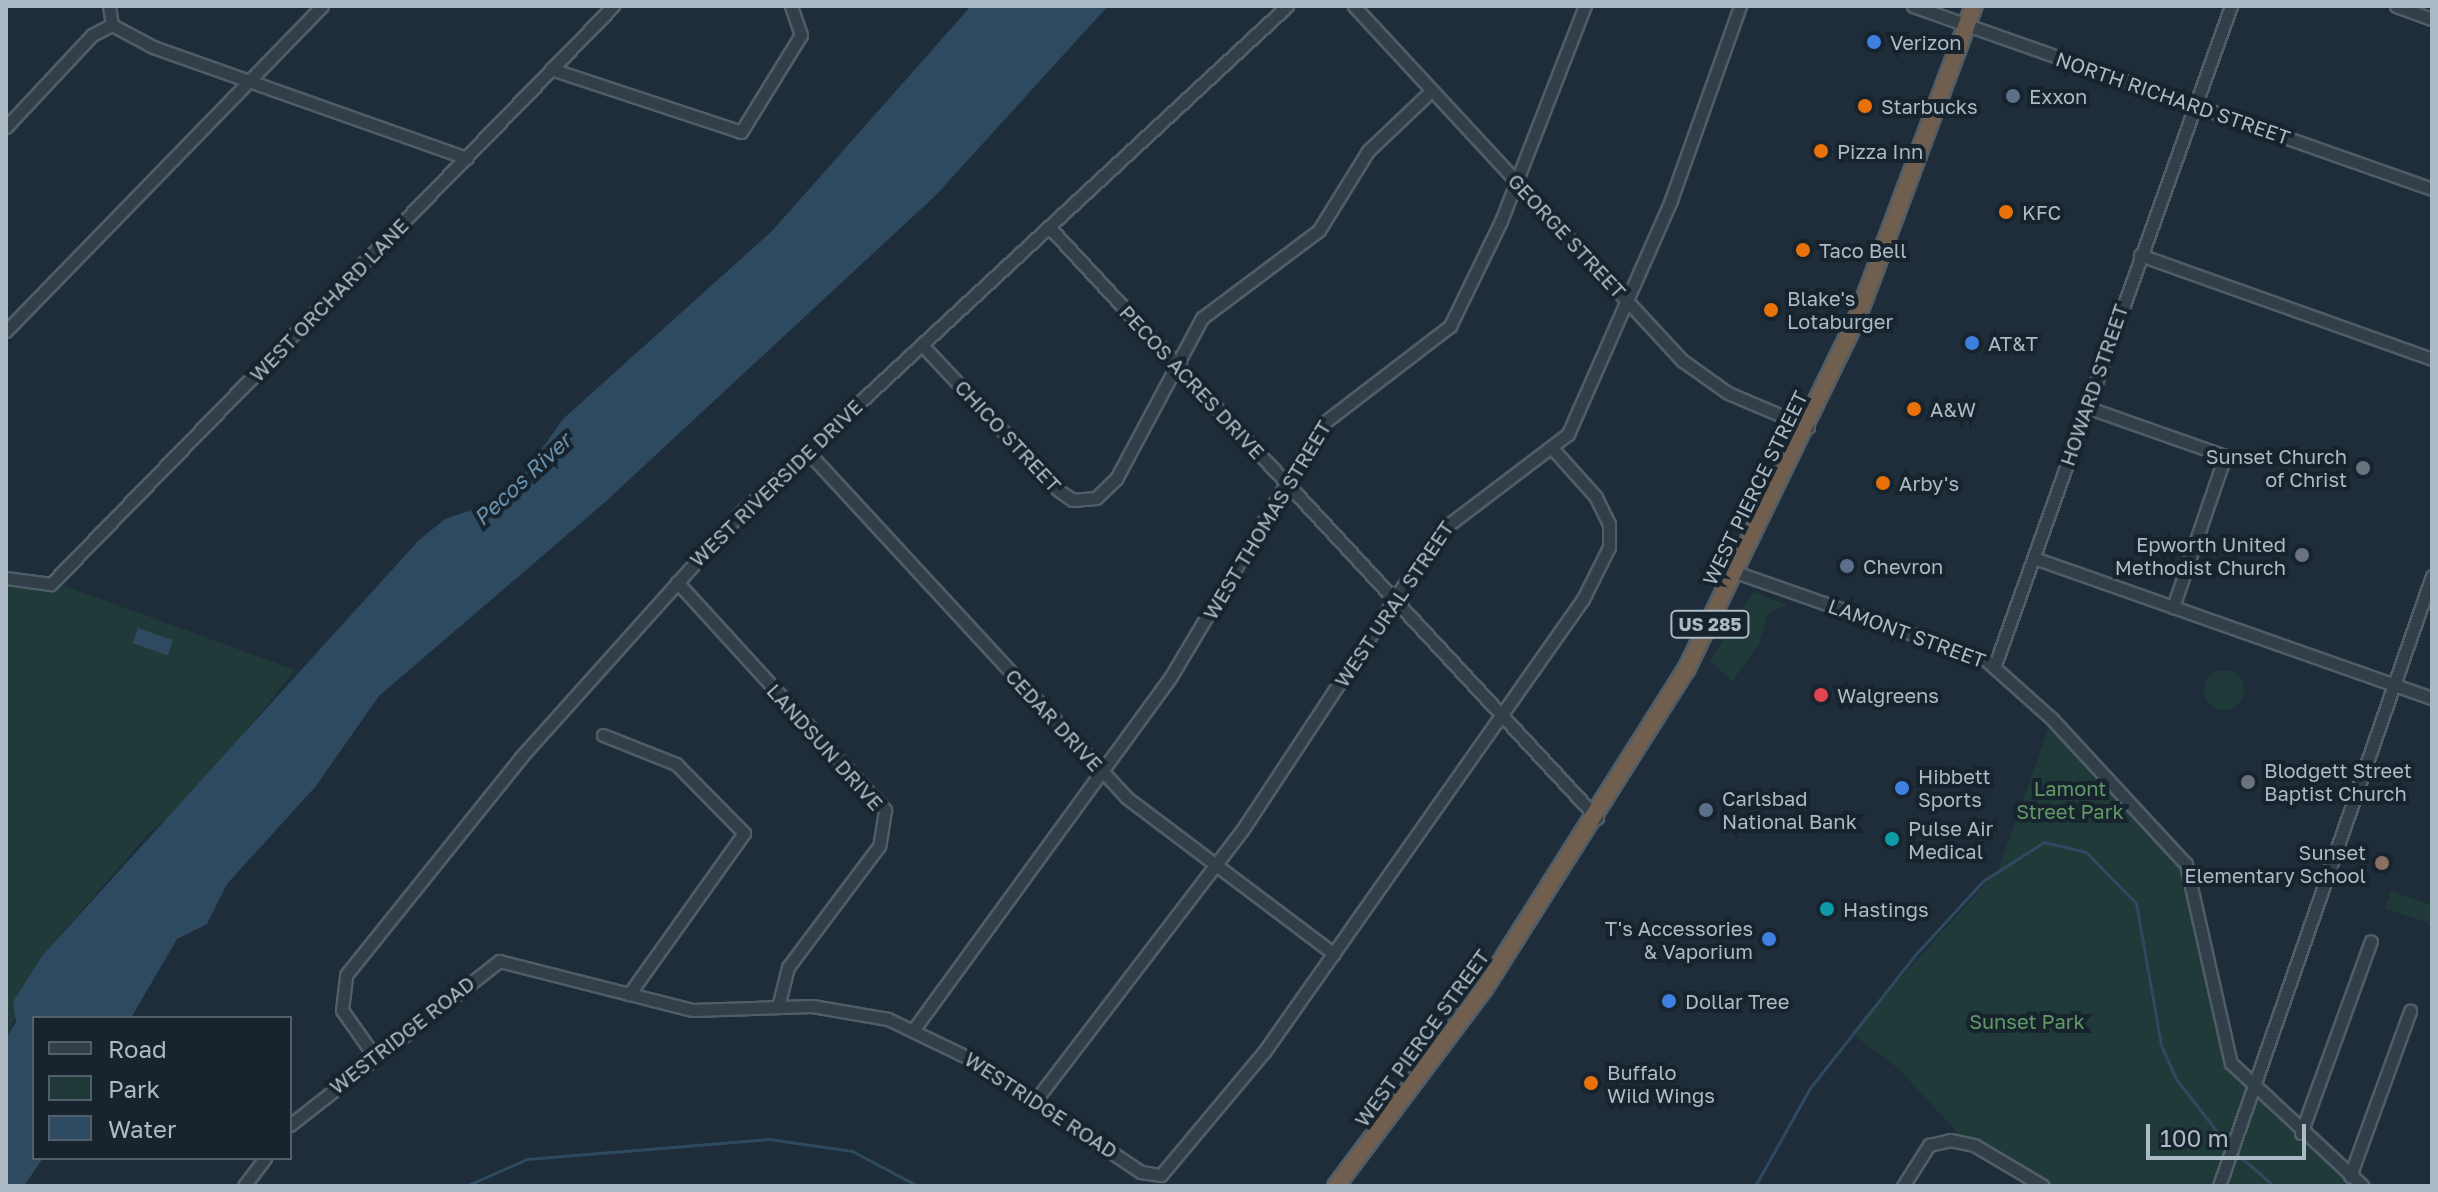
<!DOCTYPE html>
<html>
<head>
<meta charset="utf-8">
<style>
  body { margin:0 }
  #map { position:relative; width:2438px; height:1192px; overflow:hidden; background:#1e2d39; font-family:"Golos Text",sans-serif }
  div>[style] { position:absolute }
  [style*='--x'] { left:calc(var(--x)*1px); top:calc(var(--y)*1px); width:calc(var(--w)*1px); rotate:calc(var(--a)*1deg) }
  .green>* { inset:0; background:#203a39 }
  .round { border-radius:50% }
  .water>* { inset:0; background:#2e4a60; transform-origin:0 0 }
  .stream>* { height:3px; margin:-1.5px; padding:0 1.5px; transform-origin:1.5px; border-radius:1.5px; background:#2e4a60 }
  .roads { filter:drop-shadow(2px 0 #4f5d67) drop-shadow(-2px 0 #4f5d67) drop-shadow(0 2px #4f5d67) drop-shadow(0 -2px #4f5d67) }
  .minor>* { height:11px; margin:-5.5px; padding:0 5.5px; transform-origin:5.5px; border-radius:5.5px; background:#323f49 }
  .highway>* { height:16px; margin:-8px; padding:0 8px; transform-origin:8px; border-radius:8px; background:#705e4e }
  .dots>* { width:22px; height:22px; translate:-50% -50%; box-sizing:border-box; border:4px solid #17242e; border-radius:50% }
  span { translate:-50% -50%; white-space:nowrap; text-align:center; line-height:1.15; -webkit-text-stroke:8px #17242e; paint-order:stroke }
  .shield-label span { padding:2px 6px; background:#17242e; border:2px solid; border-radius:6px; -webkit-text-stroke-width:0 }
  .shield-label { font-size:18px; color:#acbac6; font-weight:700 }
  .poi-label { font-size:20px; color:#acbac6 }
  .left { translate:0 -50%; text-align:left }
  .right { translate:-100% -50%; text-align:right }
  .street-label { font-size:20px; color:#acbac6 }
  .park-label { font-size:20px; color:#619966 }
  .water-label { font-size:22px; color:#6990ad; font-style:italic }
  .frame { position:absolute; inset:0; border:8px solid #acbac6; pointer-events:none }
  .legend { position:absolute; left:32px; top:1016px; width:260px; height:144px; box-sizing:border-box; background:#17242e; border:2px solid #53606b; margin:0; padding:10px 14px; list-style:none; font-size:24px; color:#acbac6 }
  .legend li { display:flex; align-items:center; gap:16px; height:40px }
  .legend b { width:40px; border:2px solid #53606b }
  .scale { position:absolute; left:2146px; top:1124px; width:160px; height:36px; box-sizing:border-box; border:4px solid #acbac6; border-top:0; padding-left:10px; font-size:24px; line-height:28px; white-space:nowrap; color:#acbac6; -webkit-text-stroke:6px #17242e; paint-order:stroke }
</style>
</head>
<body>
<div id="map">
  <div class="green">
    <div style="clip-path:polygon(6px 578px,54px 582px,295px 670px,191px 798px,149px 833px,42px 956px,6px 1038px)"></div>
    <div style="clip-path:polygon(1753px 592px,1786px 605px,1768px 614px,1759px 644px,1732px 681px,1710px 661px)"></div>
    <div class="round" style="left:2204px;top:670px;width:40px;height:40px"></div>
    <div style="clip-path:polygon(2052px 719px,2179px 850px,2225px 1051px,2363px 1186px,2043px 1186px,1965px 1141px,1899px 1069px,1851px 1033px,1998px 870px)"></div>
    <div style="clip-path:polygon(2391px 891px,2432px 905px,2432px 931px,2428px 923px,2385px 908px)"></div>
  </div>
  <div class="water">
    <div style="clip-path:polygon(971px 6px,1108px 6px,936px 195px,603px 504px,379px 696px,316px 786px,227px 884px,207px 924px,177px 939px,131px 1018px,34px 1018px,34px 1158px,43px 1158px,24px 1186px,6px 1186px,6px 1038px,16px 1022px,13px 1002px,42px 956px,419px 540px,445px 519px,501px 500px,514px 488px,563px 419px,772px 231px)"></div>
    <div style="left:138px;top:628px;width:37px;height:16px;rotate:19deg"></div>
  </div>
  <div class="stream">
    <div style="--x:2236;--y:1153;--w:50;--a:41"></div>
    <div style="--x:466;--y:1186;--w:67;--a:-23.9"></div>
    <div style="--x:527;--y:1159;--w:243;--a:-4.7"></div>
    <div style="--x:769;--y:1139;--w:84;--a:8.2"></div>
    <div style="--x:852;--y:1151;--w:75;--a:27.9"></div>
    <div style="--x:1755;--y:1186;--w:112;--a:-60.7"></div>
    <div style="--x:1810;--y:1088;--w:169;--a:-51.7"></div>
    <div style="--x:1915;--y:955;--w:100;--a:-47.4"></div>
    <div style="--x:1983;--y:881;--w:72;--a:-32.6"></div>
    <div style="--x:2044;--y:842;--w:43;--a:13.4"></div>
    <div style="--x:2086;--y:852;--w:71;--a:45.6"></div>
    <div style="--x:2136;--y:903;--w:144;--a:80"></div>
    <div style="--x:2161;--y:1045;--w:37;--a:66"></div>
    <div style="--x:2176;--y:1079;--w:88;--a:52"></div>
  </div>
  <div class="roads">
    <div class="minor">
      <div style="--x:109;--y:6;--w:19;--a:81"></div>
      <div style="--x:1354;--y:6;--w:484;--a:47.2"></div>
      <div style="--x:1683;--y:361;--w:55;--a:35.4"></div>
      <div style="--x:1728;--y:393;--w:87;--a:23"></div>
      <div style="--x:1913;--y:6;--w:550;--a:19.42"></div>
      <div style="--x:2396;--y:6;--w:38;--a:20"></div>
      <div style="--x:112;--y:25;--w:47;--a:28.2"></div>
      <div style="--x:153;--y:47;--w:333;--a:19.5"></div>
      <div style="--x:551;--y:69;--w:200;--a:18.3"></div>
      <div style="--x:741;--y:132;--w:114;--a:-58.3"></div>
      <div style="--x:801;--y:35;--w:31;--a:-109"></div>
      <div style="--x:6;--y:127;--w:126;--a:-46.9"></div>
      <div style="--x:92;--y:35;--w:22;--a:-27"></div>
      <div style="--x:1049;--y:227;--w:806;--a:47.16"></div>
      <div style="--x:2140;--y:255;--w:310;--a:19.6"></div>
      <div style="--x:6;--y:331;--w:453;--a:-45.8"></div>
      <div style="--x:922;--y:345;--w:199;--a:46.8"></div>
      <div style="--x:1058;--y:490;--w:18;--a:34"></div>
      <div style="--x:1073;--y:500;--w:23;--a:-5"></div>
      <div style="--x:1096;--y:498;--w:28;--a:-44"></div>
      <div style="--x:1116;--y:479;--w:183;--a:-61.9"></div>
      <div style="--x:1202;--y:318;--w:146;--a:-36.9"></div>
      <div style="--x:1319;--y:230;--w:93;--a:-58.2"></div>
      <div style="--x:1368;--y:151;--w:87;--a:-43.6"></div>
      <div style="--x:2086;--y:407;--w:147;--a:19.4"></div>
      <div style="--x:2225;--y:456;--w:160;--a:109"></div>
      <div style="--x:806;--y:450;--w:473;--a:47.3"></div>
      <div style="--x:1127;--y:798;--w:259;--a:37"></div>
      <div style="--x:2034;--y:558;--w:422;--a:19.4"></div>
      <div style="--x:1738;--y:573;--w:263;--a:19.3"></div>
      <div style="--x:1986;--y:660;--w:89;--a:41.8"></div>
      <div style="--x:2052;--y:719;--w:197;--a:47.3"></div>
      <div style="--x:2186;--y:864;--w:204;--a:77.3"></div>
      <div style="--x:2231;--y:1063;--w:180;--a:43"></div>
      <div style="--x:6;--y:578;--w:45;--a:7.6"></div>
      <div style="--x:51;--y:584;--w:806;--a:-45.8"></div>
      <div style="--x:677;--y:582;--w:309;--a:47.6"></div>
      <div style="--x:885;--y:810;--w:36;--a:99"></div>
      <div style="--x:879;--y:846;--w:151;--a:126.9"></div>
      <div style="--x:788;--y:967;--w:41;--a:104"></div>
      <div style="--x:1995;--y:665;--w:700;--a:-70.3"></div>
      <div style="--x:603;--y:735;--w:79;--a:21.7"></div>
      <div style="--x:676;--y:764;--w:97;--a:45.4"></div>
      <div style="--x:744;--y:833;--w:198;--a:125.5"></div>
      <div style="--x:914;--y:1029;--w:434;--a:-53.9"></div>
      <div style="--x:1170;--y:678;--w:295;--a:-59.2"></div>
      <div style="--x:1321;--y:425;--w:163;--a:-37.5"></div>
      <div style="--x:1450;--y:326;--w:117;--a:-64.1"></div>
      <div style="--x:1501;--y:221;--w:231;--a:-68.7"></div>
      <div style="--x:375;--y:1057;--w:57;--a:-125.1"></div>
      <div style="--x:342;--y:1010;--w:35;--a:-83"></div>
      <div style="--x:346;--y:975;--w:280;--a:-51.2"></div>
      <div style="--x:521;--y:757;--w:324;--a:-48.1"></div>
      <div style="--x:737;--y:516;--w:750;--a:-42.84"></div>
      <div style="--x:1035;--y:1101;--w:342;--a:-52.6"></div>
      <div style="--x:1243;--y:829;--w:356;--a:-56.6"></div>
      <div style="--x:1439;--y:532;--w:162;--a:-37.2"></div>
      <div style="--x:1568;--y:434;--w:256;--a:-66.2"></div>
      <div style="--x:1671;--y:200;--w:206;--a:-70.4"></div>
      <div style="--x:290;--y:1125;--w:266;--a:-38.1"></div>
      <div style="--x:499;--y:961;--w:200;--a:14.2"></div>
      <div style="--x:693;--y:1010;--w:119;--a:-1.9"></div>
      <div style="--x:812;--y:1006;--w:77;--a:9.7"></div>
      <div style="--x:888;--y:1019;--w:99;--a:25.8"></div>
      <div style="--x:977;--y:1062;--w:197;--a:33.9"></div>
      <div style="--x:1141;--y:1172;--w:20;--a:9"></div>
      <div style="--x:1161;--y:1175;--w:160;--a:-50.1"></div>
      <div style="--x:1264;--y:1052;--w:554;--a:-54.85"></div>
      <div style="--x:1583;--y:599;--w:58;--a:-63.4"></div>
      <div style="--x:1609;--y:547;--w:23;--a:-90"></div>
      <div style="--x:1609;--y:524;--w:30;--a:-116"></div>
      <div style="--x:1596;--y:497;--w:64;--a:-131.9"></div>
      <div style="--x:2301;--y:1133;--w:204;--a:-70"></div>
      <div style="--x:2350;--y:1176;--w:176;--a:-70"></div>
      <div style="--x:244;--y:1186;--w:35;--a:-53"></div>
      <div style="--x:1903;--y:1186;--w:49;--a:-57.6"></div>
      <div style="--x:1929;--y:1145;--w:22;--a:-13"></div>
      <div style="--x:1950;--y:1140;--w:25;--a:12"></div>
      <div style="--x:1974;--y:1145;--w:80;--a:30.7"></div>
      <div style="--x:2219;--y:1186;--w:646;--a:-70.75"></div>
    </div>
    <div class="highway">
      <div style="--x:1336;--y:1186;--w:246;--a:-53.1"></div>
      <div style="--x:1484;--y:989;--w:378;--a:-57.7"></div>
      <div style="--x:1686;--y:670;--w:397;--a:-64.1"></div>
      <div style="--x:1859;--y:313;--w:328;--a:-69.5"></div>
    </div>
  </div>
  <div class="dots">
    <div style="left:1874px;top:42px;background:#3f7fe0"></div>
    <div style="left:2013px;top:96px;background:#5c6f8a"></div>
    <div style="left:1865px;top:106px;background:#e8710a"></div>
    <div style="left:1821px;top:151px;background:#e8710a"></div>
    <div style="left:2006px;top:212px;background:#e8710a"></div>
    <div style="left:1803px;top:250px;background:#e8710a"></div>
    <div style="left:1771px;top:310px;background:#e8710a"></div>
    <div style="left:1972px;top:343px;background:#3f7fe0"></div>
    <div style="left:1914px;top:409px;background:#e8710a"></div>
    <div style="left:2363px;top:468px;background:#6b7280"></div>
    <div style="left:1883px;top:483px;background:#e8710a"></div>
    <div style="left:2302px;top:555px;background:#6b7280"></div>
    <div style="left:1847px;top:566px;background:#5c6f8a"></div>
    <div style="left:1821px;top:695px;background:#e0444e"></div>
    <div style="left:2248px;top:782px;background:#6b7280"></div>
    <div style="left:1902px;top:788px;background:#3f7fe0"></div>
    <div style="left:1706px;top:810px;background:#5c6f8a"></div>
    <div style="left:1892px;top:839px;background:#0f9aa8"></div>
    <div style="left:2382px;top:863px;background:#8d6e63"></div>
    <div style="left:1827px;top:909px;background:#0f9aa8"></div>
    <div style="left:1769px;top:939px;background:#3f7fe0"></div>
    <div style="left:1669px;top:1001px;background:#3f7fe0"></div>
    <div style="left:1591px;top:1083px;background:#e8710a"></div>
  </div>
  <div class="shield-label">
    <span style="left:1710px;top:624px">US 285</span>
  </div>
  <div class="poi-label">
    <span class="left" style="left:1890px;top:42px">Verizon</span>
    <span class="left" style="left:2029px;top:96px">Exxon</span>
    <span class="left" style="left:1881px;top:106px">Starbucks</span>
    <span class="left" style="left:1837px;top:151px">Pizza Inn</span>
    <span class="left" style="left:2022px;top:212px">KFC</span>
    <span class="left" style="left:1819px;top:250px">Taco Bell</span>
    <span class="left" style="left:1787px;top:310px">Blake's<br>Lotaburger</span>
    <span class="left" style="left:1988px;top:343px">AT&amp;T</span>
    <span class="left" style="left:1930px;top:409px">A&amp;W</span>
    <span class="right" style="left:2347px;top:468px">Sunset Church<br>of Christ</span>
    <span class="left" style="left:1899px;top:483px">Arby's</span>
    <span class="right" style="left:2286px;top:556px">Epworth United<br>Methodist Church</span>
    <span class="left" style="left:1863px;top:566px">Chevron</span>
    <span class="left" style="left:1837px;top:695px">Walgreens</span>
    <span class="left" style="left:2264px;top:782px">Blodgett Street<br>Baptist Church</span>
    <span class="left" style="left:1918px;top:788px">Hibbett<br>Sports</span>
    <span class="left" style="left:1722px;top:810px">Carlsbad<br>National Bank</span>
    <span class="left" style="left:1908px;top:840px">Pulse Air<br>Medical</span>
    <span class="right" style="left:2366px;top:864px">Sunset<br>Elementary School</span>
    <span class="left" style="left:1843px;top:909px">Hastings</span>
    <span class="right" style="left:1753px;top:940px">T's Accessories<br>&amp; Vaporium</span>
    <span class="left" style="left:1685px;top:1001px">Dollar Tree</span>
    <span class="left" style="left:1607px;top:1084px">Buffalo<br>Wild Wings</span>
  </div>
  <div class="street-label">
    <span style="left:2173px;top:98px;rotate:19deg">NORTH RICHARD STREET</span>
    <span style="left:1567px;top:236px;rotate:47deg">GEORGE STREET</span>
    <span style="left:329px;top:300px;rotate:-46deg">WEST ORCHARD LANE</span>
    <span style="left:1192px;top:382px;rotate:47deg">PECOS ACRES DRIVE</span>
    <span style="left:2094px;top:385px;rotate:-71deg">HOWARD STREET</span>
    <span style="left:1008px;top:436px;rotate:47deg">CHICO STREET</span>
    <span style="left:776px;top:483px;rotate:-44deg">WEST RIVERSIDE DRIVE</span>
    <span style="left:1755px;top:488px;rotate:-64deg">WEST PIERCE STREET</span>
    <span style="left:1267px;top:520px;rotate:-59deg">WEST THOMAS STREET</span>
    <span style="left:1394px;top:604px;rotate:-56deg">WEST URAL STREET</span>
    <span style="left:1907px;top:633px;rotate:20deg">LAMONT STREET</span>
    <span style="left:1054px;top:720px;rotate:47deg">CEDAR DRIVE</span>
    <span style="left:825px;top:747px;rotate:48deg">LANDSUN DRIVE</span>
    <span style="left:402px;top:1035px;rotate:-38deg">WESTRIDGE ROAD</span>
    <span style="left:1422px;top:1038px;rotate:-54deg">WEST PIERCE STREET</span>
    <span style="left:1041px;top:1105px;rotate:33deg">WESTRIDGE ROAD</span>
  </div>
  <div class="park-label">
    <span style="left:2070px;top:800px">Lamont<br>Street Park</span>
    <span style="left:2027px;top:1021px">Sunset Park</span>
  </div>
  <div class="water-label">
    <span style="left:522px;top:479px;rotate:-43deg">Pecos River</span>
  </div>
  <div class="frame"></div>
  <ul class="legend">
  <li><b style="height:10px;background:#323f49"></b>Road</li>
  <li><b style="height:22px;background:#203a39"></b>Park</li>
  <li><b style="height:22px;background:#2e4a60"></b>Water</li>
  </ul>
  <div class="scale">100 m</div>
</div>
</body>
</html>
